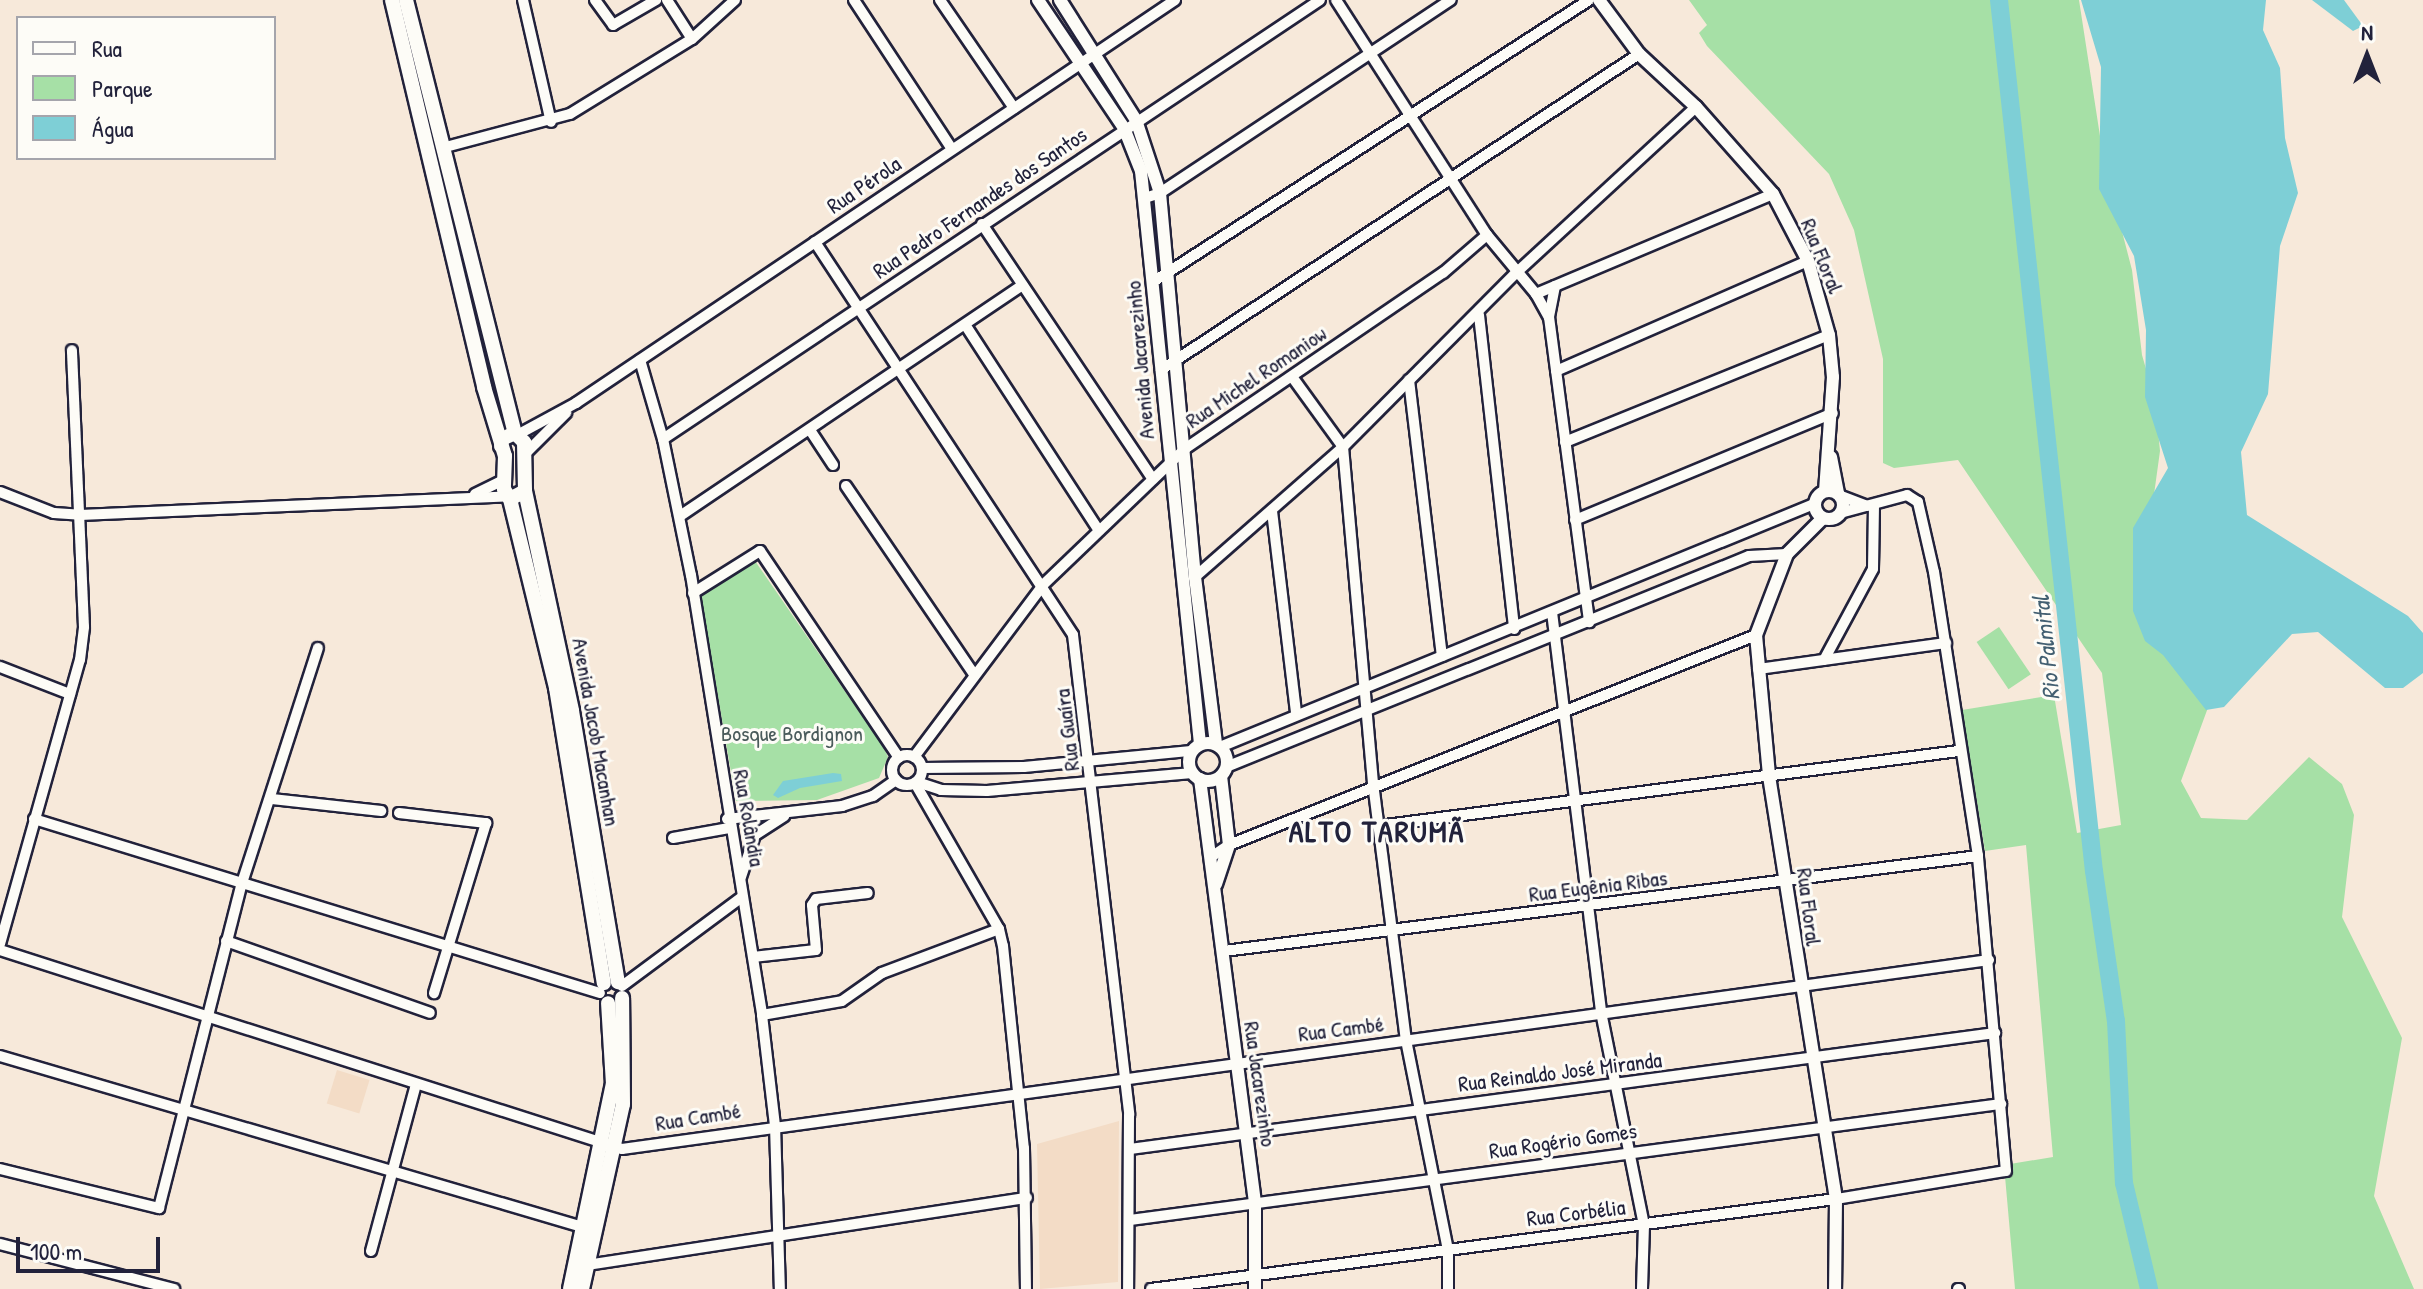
<!DOCTYPE html>
<html>
<head>
<meta charset="utf-8">
<style>
  body { margin:0 }
  #map { position:relative; width:2423px; height:1289px; overflow:hidden; background:#f7e9da; font-family:"Patrick Hand",sans-serif }
  div>[style] { position:absolute }
  [style*='--x'] { left:calc(var(--x)*1px); top:calc(var(--y)*1px); width:calc(var(--w)*1px); rotate:calc(var(--a)*1deg) }
  .built>* { inset:0; background:#f3dcc6; transform-origin:0 0 }
  .green>* { inset:0; background:#a6e0a6; transform-origin:0 0 }
  .water>* { inset:0; background:#7ecfd6 }
  .river>* { height:18px; margin:-9px; padding:0 9px; transform-origin:9px; border-radius:9px; background:#7ecfd6 }
  .roads { filter:drop-shadow(2px 0 #22223b) drop-shadow(-2px 0 #22223b) drop-shadow(0 2px #22223b) drop-shadow(0 -2px #22223b) }
  .minor>* { height:10px; margin:-5px; padding:0 5px; transform-origin:5px; border-radius:5px; background:#fdfcf7 }
  .minor>.ring { margin:-5px; padding:0; box-sizing:content-box; background:none; border:10px solid #fdfcf7; border-radius:50% }
  .tertiary>* { height:12px; margin:-6px; padding:0 6px; transform-origin:6px; border-radius:6px; background:#fdfcf7 }
  .tertiary>.ring { margin:-6px; padding:0; box-sizing:content-box; background:none; border:12px solid #fdfcf7; border-radius:50% }
  .secondary>* { height:14px; margin:-7px; padding:0 7px; transform-origin:7px; border-radius:7px; background:#fdfcf7 }
  span { translate:-50% -50%; white-space:nowrap; text-align:center; line-height:1.15; -webkit-text-stroke:6px #fdfcf7; paint-order:stroke }
  .street-label { font-size:22px; color:#22223b }
  .park-label { font-size:22px; color:#4a5b5b }
  .water-label { font-size:24px; color:#425f71; font-style:italic }
  .district-label { font-size:30px; color:#22223b; font-weight:700; letter-spacing:2px }
  .legend { position:absolute; left:16px; top:16px; width:260px; height:144px; box-sizing:border-box; background:#fdfcf7; border:2px solid #a5a5ac; margin:0; padding:10px 14px; list-style:none; font-size:24px; color:#22223b }
  .legend li { display:flex; align-items:center; gap:16px; height:40px }
  .legend b { width:40px; border:2px solid #a5a5ac }
  .north { position:absolute; left:2327px; top:16px; width:80px; height:80px; -webkit-text-stroke:6px #fdfcf7; paint-order:stroke; rotate:0deg; font-size:22px; font-weight:700; line-height:32px; text-align:center; color:#22223b }
  .north::after { content:''; display:block; margin:auto; width:28px; height:36px; background:#22223b; clip-path:polygon(50% 0,100% 100%,50% 72%,0 100%) }
  .scale { position:absolute; left:16px; top:1237px; width:144px; height:36px; box-sizing:border-box; border:4px solid #22223b; border-top:0; padding-left:10px; font-size:24px; line-height:28px; white-space:nowrap; color:#22223b; -webkit-text-stroke:6px #fdfcf7; paint-order:stroke }
</style>
</head>
<body>
<div id="map">
  <div class="built">
    <div style="left:337px;top:1070px;width:34px;height:35px;rotate:17deg"></div>
    <div style="clip-path:polygon(1119px 1121px,1118px 1282px,1040px 1289px,1037px 1144px)"></div>
  </div>
  <div class="green">
    <div style="clip-path:polygon(1689px 0,2079px 0,2104px 162px,2132px 270px,2142px 355px,2155px 400px,2160px 451px,2145px 560px,2213px 694px,2181px 781px,2201px 818px,2247px 820px,2309px 757px,2342px 784px,2354px 815px,2342px 917px,2402px 1038px,2374px 1196px,2414px 1289px,2015px 1289px,2004px 1165px,2053px 1157px,2026px 845px,1985px 851px,1962px 710px,2054px 695px,2077px 833px,2121px 825px,2102px 673px,1958px 460px,1894px 468px,1883px 463px,1883px 359px,1854px 230px,1829px 174px,1707px 46px,1699px 33px,1707px 25px)"></div>
    <div style="clip-path:polygon(753px 558px,884px 748px,888px 757px,879px 778px,817px 800px,736px 801px,700px 592px)"></div>
    <div style="left:1999px;top:627px;width:57px;height:27px;rotate:56deg"></div>
  </div>
  <div class="water">
    <div style="clip-path:polygon(2081px 0,2266px 0,2263px 30px,2280px 68px,2285px 138px,2298px 193px,2280px 246px,2268px 394px,2241px 452px,2247px 515px,2408px 616px,2423px 633px,2423px 673px,2403px 688px,2385px 688px,2318px 632px,2292px 634px,2224px 707px,2206px 710px,2163px 655px,2145px 641px,2133px 611px,2133px 528px,2168px 468px,2145px 397px,2146px 330px,2134px 256px,2099px 189px,2101px 67px)"></div>
    <div style="clip-path:polygon(2312px 0,2344px 0,2363px 26px,2353px 31px)"></div>
    <div style="clip-path:polygon(833px 773px,841px 774px,842px 781px,800px 788px,778px 798px,773px 795px,783px 781px)"></div>
  </div>
  <div class="river">
    <div style="--x:1999;--y:0;--w:876;--a:83.78"></div>
    <div style="--x:2094;--y:871;--w:152;--a:81.7"></div>
    <div style="--x:2116;--y:1021;--w:162;--a:87.2"></div>
    <div style="--x:2124;--y:1183;--w:109;--a:76.7"></div>
  </div>
  <div class="roads">
    <div class="minor">
      <div style="--x:523;--y:0;--w:125;--a:77.1"></div>
      <div style="--x:595;--y:0;--w:31;--a:54"></div>
      <div style="--x:613;--y:25;--w:50;--a:-30.2"></div>
      <div style="--x:667;--y:0;--w:46;--a:57.3"></div>
      <div style="--x:854;--y:0;--w:178;--a:56.7"></div>
      <div style="--x:940;--y:0;--w:131;--a:55.6"></div>
      <div style="--x:1336;--y:0;--w:279;--a:57.3"></div>
      <div style="--x:1487;--y:235;--w:77;--a:50.3"></div>
      <div style="--x:1536;--y:294;--w:26;--a:61"></div>
      <div style="--x:442;--y:148;--w:132;--a:-14.9"></div>
      <div style="--x:570;--y:114;--w:143;--a:-31.6"></div>
      <div style="--x:692;--y:39;--w:58;--a:-42.2"></div>
      <div style="--x:1145;--y:198;--w:16;--a:-18"></div>
      <div style="--x:1160;--y:193;--w:349;--a:-33.6"></div>
      <div style="--x:982;--y:224;--w:307;--a:56.2"></div>
      <div style="--x:815;--y:242;--w:470;--a:56.7"></div>
      <div style="--x:1073;--y:635;--w:483;--a:83.3"></div>
      <div style="--x:1129;--y:1115;--w:174;--a:90.3"></div>
      <div style="--x:1153;--y:282;--w:519;--a:-32.89"></div>
      <div style="--x:1555;--y:286;--w:32;--a:101"></div>
      <div style="--x:1549;--y:317;--w:308;--a:82.5"></div>
      <div style="--x:1536;--y:294;--w:257;--a:-22.9"></div>
      <div style="--x:1479;--y:315;--w:316;--a:83.6"></div>
      <div style="--x:966;--y:326;--w:244;--a:57"></div>
      <div style="--x:640;--y:360;--w:82;--a:73.8"></div>
      <div style="--x:663;--y:439;--w:139;--a:78.4"></div>
      <div style="--x:691;--y:575;--w:446;--a:80.8"></div>
      <div style="--x:762;--y:1015;--w:111;--a:83.3"></div>
      <div style="--x:775;--y:1125;--w:164;--a:88.3"></div>
      <div style="--x:1161;--y:370;--w:573;--a:-33.47"></div>
      <div style="--x:1556;--y:371;--w:275;--a:-23.6"></div>
      <div style="--x:1293;--y:378;--w:85;--a:54.1"></div>
      <div style="--x:1343;--y:447;--w:345;--a:84.9"></div>
      <div style="--x:1374;--y:791;--w:251;--a:82.7"></div>
      <div style="--x:1406;--y:1040;--w:214;--a:78.7"></div>
      <div style="--x:1448;--y:1250;--w:39;--a:90"></div>
      <div style="--x:1409;--y:380;--w:278;--a:83.2"></div>
      <div style="--x:810;--y:430;--w:42;--a:56.7"></div>
      <div style="--x:519;--y:434;--w:65;--a:-28.5"></div>
      <div style="--x:576;--y:403;--w:722;--a:-33.93"></div>
      <div style="--x:663;--y:439;--w:790;--a:-33.75"></div>
      <div style="--x:1565;--y:442;--w:285;--a:-22.1"></div>
      <div style="--x:526;--y:453;--w:57;--a:-45"></div>
      <div style="--x:846;--y:486;--w:227;--a:55.8"></div>
      <div style="--x:0;--y:492;--w:58;--a:21.3"></div>
      <div style="--x:54;--y:513;--w:26;--a:4"></div>
      <div style="--x:80;--y:515;--w:427;--a:-2.5"></div>
      <div style="--x:475;--y:494;--w:30;--a:-26"></div>
      <div style="--x:1841;--y:496;--w:28;--a:21"></div>
      <div style="--x:1272;--y:511;--w:203;--a:83.2"></div>
      <div style="--x:680;--y:516;--w:413;--a:-34"></div>
      <div style="--x:1575;--y:520;--w:279;--a:-22.5"></div>
      <div style="--x:1195;--y:577;--w:197;--a:-41.3"></div>
      <div style="--x:1343;--y:447;--w:245;--a:-45.2"></div>
      <div style="--x:1516;--y:273;--w:245;--a:-42.7"></div>
      <div style="--x:693;--y:593;--w:79;--a:-32.1"></div>
      <div style="--x:760;--y:551;--w:249;--a:56.1"></div>
      <div style="--x:1552;--y:612;--w:403;--a:83"></div>
      <div style="--x:1601;--y:1012;--w:217;--a:78.6"></div>
      <div style="--x:1644;--y:1225;--w:64;--a:91.8"></div>
      <div style="--x:1824;--y:660;--w:103;--a:-61.7"></div>
      <div style="--x:1873;--y:569;--w:63;--a:-89.1"></div>
      <div style="--x:0;--y:667;--w:75;--a:21.1"></div>
      <div style="--x:1758;--y:669;--w:190;--a:-7.9"></div>
      <div style="--x:1220;--y:747;--w:642;--a:-22.25"></div>
      <div class="ring" style="left:892px;top:755px;width:20px;height:20px"></div>
      <div style="--x:914;--y:757;--w:216;--a:-53.1"></div>
      <div style="--x:1044;--y:584;--w:197;--a:-43.8"></div>
      <div style="--x:1186;--y:448;--w:311;--a:-34.3"></div>
      <div style="--x:1443;--y:273;--w:58;--a:-40.8"></div>
      <div style="--x:1226;--y:767;--w:564;--a:-21.97"></div>
      <div style="--x:1749;--y:556;--w:38;--a:-3"></div>
      <div style="--x:922;--y:768;--w:102;--a:-0.6"></div>
      <div style="--x:1024;--y:767;--w:168;--a:-5.5"></div>
      <div style="--x:917;--y:782;--w:25;--a:18"></div>
      <div style="--x:941;--y:790;--w:46;--a:1.2"></div>
      <div style="--x:987;--y:791;--w:206;--a:-5"></div>
      <div style="--x:915;--y:783;--w:168;--a:60.1"></div>
      <div style="--x:999;--y:929;--w:17;--a:77"></div>
      <div style="--x:1003;--y:946;--w:203;--a:84.1"></div>
      <div style="--x:1024;--y:1148;--w:141;--a:89.2"></div>
      <div style="--x:272;--y:799;--w:110;--a:6.3"></div>
      <div style="--x:399;--y:813;--w:88;--a:6.6"></div>
      <div style="--x:486;--y:823;--w:178;--a:107"></div>
      <div style="--x:34;--y:819;--w:592;--a:17.09"></div>
      <div style="--x:727;--y:819;--w:116;--a:-6.4"></div>
      <div style="--x:842;--y:806;--w:33;--a:-18"></div>
      <div style="--x:873;--y:796;--w:28;--a:-35"></div>
      <div style="--x:1378;--y:826;--w:586;--a:-7.36"></div>
      <div style="--x:673;--y:838;--w:57;--a:-10.1"></div>
      <div style="--x:1211;--y:857;--w:22;--a:-34"></div>
      <div style="--x:1229;--y:845;--w:567;--a:-21.73"></div>
      <div style="--x:741;--y:877;--w:44;--a:-71.6"></div>
      <div style="--x:755;--y:835;--w:35;--a:-33"></div>
      <div style="--x:226;--y:941;--w:216;--a:19.4"></div>
      <div style="--x:0;--y:944;--w:295;--a:-74.3"></div>
      <div style="--x:80;--y:660;--w:33;--a:-83"></div>
      <div style="--x:84;--y:627;--w:277;--a:-92.5"></div>
      <div style="--x:0;--y:950;--w:653;--a:17.74"></div>
      <div style="--x:622;--y:1149;--w:1380;--a:-7.87"></div>
      <div style="--x:1224;--y:951;--w:760;--a:-7.18"></div>
      <div style="--x:753;--y:957;--w:63;--a:-6.3"></div>
      <div style="--x:816;--y:950;--w:45;--a:-95.1"></div>
      <div style="--x:812;--y:905;--w:7;--a:-56"></div>
      <div style="--x:816;--y:899;--w:52;--a:-6.6"></div>
      <div style="--x:622;--y:986;--w:149;--a:-36.6"></div>
      <div style="--x:762;--y:1015;--w:81;--a:-9.9"></div>
      <div style="--x:842;--y:1001;--w:49;--a:-35"></div>
      <div style="--x:882;--y:973;--w:125;--a:-20.6"></div>
      <div style="--x:0;--y:1056;--w:611;--a:16.36"></div>
      <div style="--x:1130;--y:1149;--w:873;--a:-7.64"></div>
      <div style="--x:0;--y:1169;--w:164;--a:13.8"></div>
      <div style="--x:159;--y:1208;--w:335;--a:-75.7"></div>
      <div style="--x:242;--y:883;--w:247;--a:-72.1"></div>
      <div style="--x:1130;--y:1220;--w:879;--a:-7.59"></div>
      <div style="--x:0;--y:1244;--w:180;--a:14.5"></div>
      <div style="--x:371;--y:1251;--w:173;--a:-74.9"></div>
      <div style="--x:587;--y:1265;--w:445;--a:-8.7"></div>
      <div style="--x:1151;--y:1289;--w:691;--a:-7.49"></div>
      <div style="--x:1836;--y:1199;--w:172;--a:-9.4"></div>
      <div style="--x:2006;--y:1171;--w:316;--a:-95.1"></div>
      <div style="--x:1978;--y:856;--w:287;--a:-98.8"></div>
      <div style="--x:1934;--y:572;--w:72;--a:-102.9"></div>
      <div style="--x:1918;--y:502;--w:13;--a:-148"></div>
      <div style="--x:1907;--y:495;--w:69;--a:165"></div>
      <div style="--x:1958;--y:1289;--w:1;--a:0"></div>
    </div>
    <div class="tertiary">
      <div style="--x:1038;--y:0;--w:154;--a:56.1"></div>
      <div style="--x:1124;--y:128;--w:46;--a:68.4"></div>
      <div style="--x:1141;--y:171;--w:576;--a:84.12"></div>
      <div style="--x:1060;--y:0;--w:142;--a:57.7"></div>
      <div style="--x:1136;--y:120;--w:77;--a:71.8"></div>
      <div style="--x:1160;--y:193;--w:386;--a:84.8"></div>
      <div style="--x:1195;--y:577;--w:168;--a:82.8"></div>
      <div style="--x:1599;--y:0;--w:67;--a:53.5"></div>
      <div style="--x:1639;--y:54;--w:78;--a:42.9"></div>
      <div style="--x:1696;--y:107;--w:116;--a:48.5"></div>
      <div style="--x:1773;--y:194;--w:76;--a:62.4"></div>
      <div style="--x:1808;--y:261;--w:77;--a:74.2"></div>
      <div style="--x:1829;--y:335;--w:42;--a:84.6"></div>
      <div style="--x:1833;--y:377;--w:114;--a:94"></div>
      <div style="--x:1831;--y:457;--w:37;--a:79"></div>
      <div class="ring" style="left:1815px;top:491px;width:16px;height:16px"></div>
      <div style="--x:1823;--y:518;--w:51;--a:135"></div>
      <div style="--x:1787;--y:554;--w:87;--a:110.9"></div>
      <div style="--x:1756;--y:635;--w:142;--a:84.7"></div>
      <div style="--x:1769;--y:776;--w:428;--a:81"></div>
      <div style="--x:1836;--y:1199;--w:90;--a:90.6"></div>
      <div class="ring" style="left:1189px;top:743px;width:26px;height:26px"></div>
      <div style="--x:1200;--y:779;--w:428;--a:82.6"></div>
      <div style="--x:1255;--y:1203;--w:86;--a:90"></div>
      <div style="--x:1216;--y:884;--w:41;--a:-71.6"></div>
      <div style="--x:1229;--y:845;--w:69;--a:-96.6"></div>
    </div>
    <div class="secondary">
      <div style="--x:392;--y:0;--w:398;--a:76.6"></div>
      <div style="--x:484;--y:387;--w:72;--a:73.1"></div>
      <div style="--x:505;--y:456;--w:33;--a:92"></div>
      <div style="--x:504;--y:489;--w:12;--a:59"></div>
      <div style="--x:510;--y:499;--w:17;--a:-28"></div>
      <div style="--x:406;--y:0;--w:447;--a:75.9"></div>
      <div style="--x:501;--y:446;--w:7;--a:-82"></div>
      <div style="--x:502;--y:439;--w:14;--a:-25"></div>
      <div style="--x:515;--y:433;--w:13;--a:45"></div>
      <div style="--x:524;--y:442;--w:49;--a:88.8"></div>
      <div style="--x:525;--y:491;--w:225;--a:77.9"></div>
      <div style="--x:572;--y:711;--w:275;--a:80.4"></div>
      <div style="--x:510;--y:499;--w:195;--a:76.3"></div>
      <div style="--x:556;--y:688;--w:299;--a:80.8"></div>
      <div style="--x:570;--y:1289;--w:209;--a:-78.2"></div>
      <div style="--x:613;--y:1084;--w:81;--a:-93.5"></div>
      <div style="--x:582;--y:1289;--w:189;--a:-77.5"></div>
      <div style="--x:623;--y:1104;--w:106;--a:-90.5"></div>
    </div>
  </div>
  <div class="street-label">
    <span style="left:864px;top:185px;rotate:-34deg">Rua Pérola</span>
    <span style="left:980px;top:203px;rotate:-34deg">Rua Pedro Fernandes dos Santos</span>
    <span style="left:1822px;top:256px;rotate:68deg">Rua Floral</span>
    <span style="left:1140px;top:360px;rotate:-95deg">Avenida Jacarezinho</span>
    <span style="left:1256px;top:377px;rotate:-34deg">Rua Michel Romaniow</span>
    <span style="left:1067px;top:730px;rotate:-97deg">Rua Guaíra</span>
    <span style="left:596px;top:732px;rotate:80deg">Avenida Jacob Macanhan</span>
    <span style="left:749px;top:818px;rotate:80deg">Rua Rolândia</span>
    <span style="left:1598px;top:886px;rotate:-7deg">Rua Eugênia Ribas</span>
    <span style="left:1809px;top:907px;rotate:83deg">Rua Floral</span>
    <span style="left:1341px;top:1029px;rotate:-7deg">Rua Cambé</span>
    <span style="left:1560px;top:1072px;rotate:-7deg">Rua Reinaldo José Miranda</span>
    <span style="left:1260px;top:1084px;rotate:82deg">Rua Jacarezinho</span>
    <span style="left:698px;top:1117px;rotate:-9deg">Rua Cambé</span>
    <span style="left:1563px;top:1141px;rotate:-8deg">Rua Rogério Gomes</span>
    <span style="left:1576px;top:1213px;rotate:-7deg">Rua Corbélia</span>
  </div>
  <div class="park-label">
    <span style="left:792px;top:734px">Bosque Bordignon</span>
  </div>
  <div class="water-label">
    <span style="left:2046px;top:648px;rotate:-96deg">Rio Palmital</span>
  </div>
  <div class="district-label">
    <span style="left:1377px;top:831px">ALTO TARUMÃ</span>
  </div>
  <ul class="legend">
  <li><b style="height:10px;background:#fdfcf7"></b>Rua</li>
  <li><b style="height:22px;background:#a6e0a6"></b>Parque</li>
  <li><b style="height:22px;background:#7ecfd6"></b>Água</li>
  </ul>
  <div class="north">N</div>
  <div class="scale">100 m</div>
</div>
</body>
</html>
